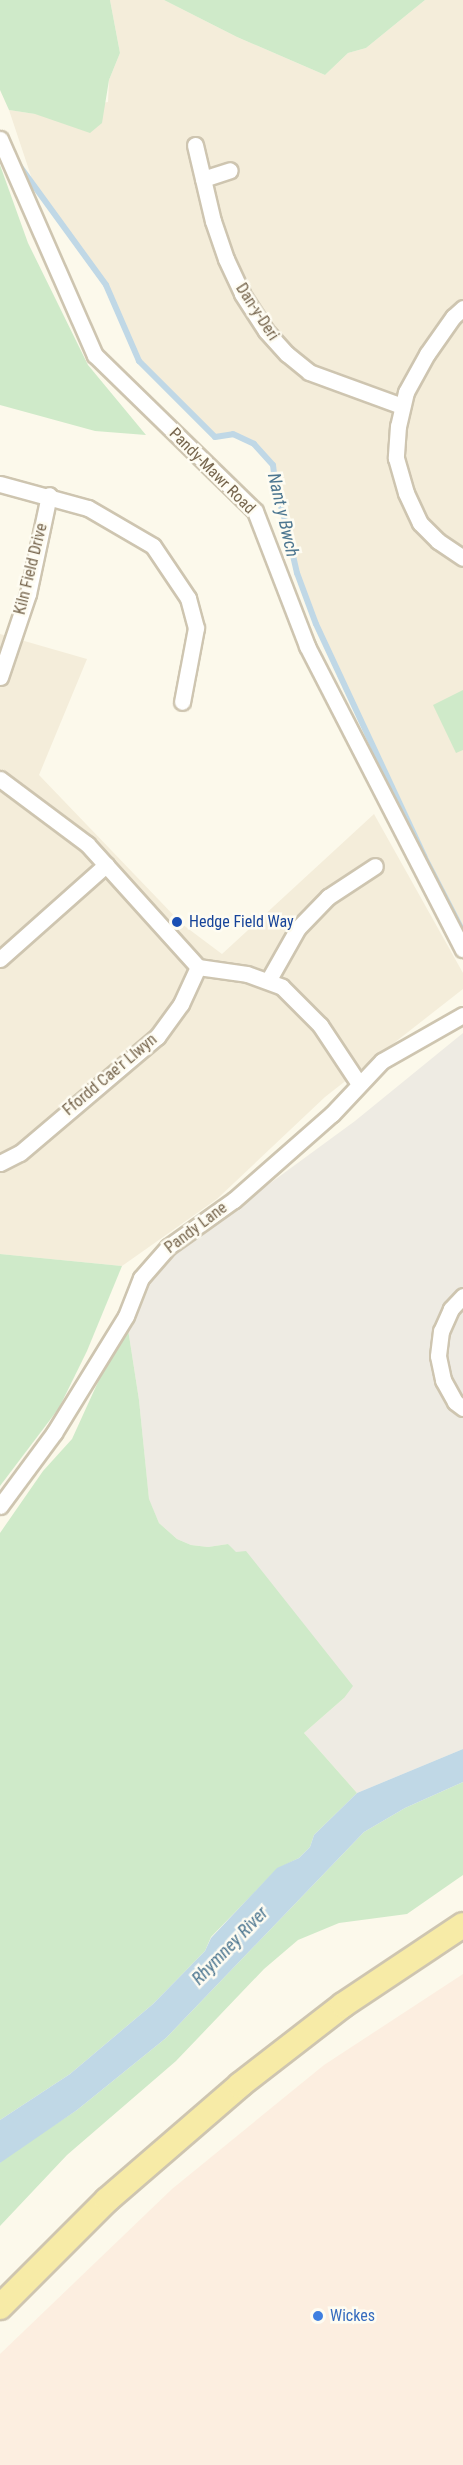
<!DOCTYPE html>
<html>
<head>
<meta charset="utf-8">
<style>
  body { margin:0 }
  #map { position:relative; width:463px; height:2465px; overflow:hidden; background:#fcf9eb; font-family:"Roboto Condensed",sans-serif }
  div>[style] { position:absolute }
  [style*='--x'] { left:calc(var(--x)*1px); top:calc(var(--y)*1px); width:calc(var(--w)*1px); rotate:calc(var(--a)*1deg) }
  .residential>* { inset:0; background:#f4edda }
  .commercial>* { inset:0; background:#fceee0 }
  .industrial>* { inset:0; background:#eeebe3 }
  .green>* { inset:0; background:#cfeac9 }
  .water>* { inset:0; background:#c0d8e6 }
  .stream>* { height:6px; margin:-3px; padding:0 3px; transform-origin:3px; border-radius:3px; background:#c0d8e6 }
  .roads { filter:drop-shadow(2px 0 #cec5b0) drop-shadow(-2px 0 #cec5b0) drop-shadow(0 2px #cec5b0) drop-shadow(0 -2px #cec5b0) }
  .minor>* { height:15px; margin:-7.5px; padding:0 7.5px; transform-origin:7.5px; border-radius:7.5px; background:#fff }
  .primary>* { height:24px; margin:-12px; padding:0 12px; transform-origin:12px; border-radius:12px; background:#f7eba7 }
  .dots>* { width:16px; height:16px; translate:-50% -50%; box-sizing:border-box; border:3px solid #fefcf2; border-radius:50% }
  span { translate:-50% -50%; white-space:nowrap; text-align:center; line-height:1.15; -webkit-text-stroke:5px #fefcf2; paint-order:stroke }
  .street-label { font-size:16px; color:#77664e }
  .transit-label { font-size:16px; color:#164399 }
  .left { translate:0 -50%; text-align:left }
  .shop-label { font-size:16px; color:#366cbe }
  .water-label { font-size:18px; color:#4c7690; font-style:italic }
</style>
</head>
<body>
<div id="map">
  <div class="residential">
    <div style="clip-path:polygon(110px 0,164px 0,237px 37px,325px 75px,348px 53px,366px 48px,425px 0,463px 0,463px 932px,424px 856px,316px 624px,297px 573px,283px 512px,276px 491px,273px 465px,254px 444px,234px 434px,215px 437px,139px 361px,106px 285px,34px 185px,9px 110px,35px 114px,108px 102px,109px 80px,120px 53px)"></div>
    <div style="clip-path:polygon(0 634px,87px 659px,39px 775px,182px 924px,222px 954px,374px 814px,463px 973px,463px 989px,325px 1097px,217px 1199px,122px 1266px,0 1254px)"></div>
  </div>
  <div class="commercial">
    <div style="clip-path:polygon(463px 1974px,463px 2465px,0 2465px,0 2354px,172px 2189px,324px 2065px)"></div>
  </div>
  <div class="industrial">
    <div style="clip-path:polygon(463px 1033px,463px 1749px,357px 1793px,304px 1733px,344px 1698px,228px 1544px,208px 1547px,191px 1545px,177px 1539px,159px 1523px,149px 1500px,139px 1400px,128px 1329px,151px 1281px,176px 1252px,355px 1121px)"></div>
  </div>
  <div class="green">
    <div style="clip-path:polygon(0 0,110px 0,120px 53px,109px 80px,102px 123px,90px 133px,35px 114px,9px 110px,0 90px)"></div>
    <div style="clip-path:polygon(164px 0,425px 0,366px 48px,348px 53px,325px 75px,237px 37px)"></div>
    <div style="clip-path:polygon(0 165px,28px 243px,88px 365px,146px 435px,95px 431px,0 405px)"></div>
    <div style="clip-path:polygon(463px 690px,463px 750px,456px 753px,433px 705px)"></div>
    <div style="clip-path:polygon(0 1254px,122px 1266px,87px 1351px,59px 1408px,0 1486px)"></div>
    <div style="clip-path:polygon(128px 1329px,139px 1400px,149px 1499px,159px 1523px,177px 1539px,191px 1545px,208px 1547px,228px 1544px,236px 1552px,246px 1551px,353px 1686px,344px 1698px,304px 1733px,357px 1793px,314px 1835px,310px 1847px,299px 1858px,277px 1869px,211px 1937px,205px 1951px,153px 2004px,70px 2074px,0 2120px,0 1533px,43px 1471px,72px 1439px,103px 1371px)"></div>
    <div style="clip-path:polygon(463px 1782px,463px 1875px,407px 1914px,339px 1923px,298px 1940px,264px 1969px,176px 2061px,67px 2155px,0 2226px,0 2163px,4px 2158px,77px 2110px,166px 2038px,364px 1832px,405px 1808px)"></div>
  </div>
  <div class="water">
    <div style="clip-path:polygon(463px 1749px,463px 1782px,405px 1808px,364px 1832px,166px 2038px,77px 2110px,0 2163px,0 2120px,70px 2074px,153px 2004px,205px 1951px,211px 1938px,277px 1868px,299px 1858px,310px 1847px,314px 1835px,357px 1793px)"></div>
  </div>
  <div class="stream">
    <div style="--x:16;--y:161;--w:153;--a:54"></div>
    <div style="--x:106;--y:285;--w:83;--a:66.5"></div>
    <div style="--x:139;--y:361;--w:107;--a:45"></div>
    <div style="--x:215;--y:437;--w:18;--a:-9"></div>
    <div style="--x:233;--y:434;--w:23;--a:25"></div>
    <div style="--x:254;--y:444;--w:28;--a:48"></div>
    <div style="--x:273;--y:465;--w:26;--a:83"></div>
    <div style="--x:276;--y:491;--w:22;--a:72"></div>
    <div style="--x:283;--y:512;--w:63;--a:77.1"></div>
    <div style="--x:297;--y:573;--w:54;--a:69.6"></div>
    <div style="--x:316;--y:624;--w:256;--a:65"></div>
    <div style="--x:424;--y:856;--w:85;--a:62.8"></div>
  </div>
  <div class="roads">
    <div class="minor">
      <div style="--x:0;--y:139;--w:236;--a:66.3"></div>
      <div style="--x:95;--y:355;--w:223;--a:44.3"></div>
      <div style="--x:255;--y:511;--w:145;--a:68.9"></div>
      <div style="--x:307;--y:646;--w:341;--a:62.8"></div>
      <div style="--x:195;--y:145;--w:78;--a:76.7"></div>
      <div style="--x:213;--y:221;--w:40;--a:71.1"></div>
      <div style="--x:226;--y:259;--w:38;--a:65"></div>
      <div style="--x:242;--y:294;--w:44;--a:57"></div>
      <div style="--x:266;--y:331;--w:31;--a:48"></div>
      <div style="--x:287;--y:354;--w:28;--a:39"></div>
      <div style="--x:309;--y:372;--w:99;--a:20.1"></div>
      <div style="--x:203;--y:179;--w:28;--a:-18"></div>
      <div style="--x:463;--y:308;--w:13;--a:138"></div>
      <div style="--x:453;--y:317;--w:45;--a:125.1"></div>
      <div style="--x:427;--y:354;--w:43;--a:118.9"></div>
      <div style="--x:406;--y:392;--w:35;--a:103"></div>
      <div style="--x:398;--y:426;--w:32;--a:94"></div>
      <div style="--x:396;--y:458;--w:36;--a:74"></div>
      <div style="--x:406;--y:493;--w:33;--a:65"></div>
      <div style="--x:420;--y:523;--w:25;--a:45"></div>
      <div style="--x:438;--y:541;--w:30;--a:34"></div>
      <div style="--x:0;--y:484;--w:91;--a:15.3"></div>
      <div style="--x:88;--y:508;--w:75;--a:30.3"></div>
      <div style="--x:153;--y:546;--w:63;--a:56.1"></div>
      <div style="--x:188;--y:598;--w:31;--a:75"></div>
      <div style="--x:196;--y:628;--w:75;--a:100.7"></div>
      <div style="--x:0;--y:677;--w:88;--a:-71.4"></div>
      <div style="--x:28;--y:594;--w:101;--a:-78"></div>
      <div style="--x:0;--y:779;--w:109;--a:36.8"></div>
      <div style="--x:87;--y:844;--w:166;--a:47.9"></div>
      <div style="--x:0;--y:959;--w:142;--a:-41.6"></div>
      <div style="--x:198;--y:967;--w:49;--a:8.1"></div>
      <div style="--x:247;--y:974;--w:37;--a:20"></div>
      <div style="--x:282;--y:987;--w:54;--a:45"></div>
      <div style="--x:320;--y:1025;--w:71;--a:56.5"></div>
      <div style="--x:268;--y:981;--w:61;--a:-60.5"></div>
      <div style="--x:298;--y:928;--w:43;--a:-45.9"></div>
      <div style="--x:328;--y:897;--w:56;--a:-33.4"></div>
      <div style="--x:0;--y:1163;--w:22;--a:-27"></div>
      <div style="--x:20;--y:1153;--w:180;--a:-40.3"></div>
      <div style="--x:157;--y:1037;--w:41;--a:-54"></div>
      <div style="--x:181;--y:1004;--w:41;--a:-65.3"></div>
      <div style="--x:463;--y:1296;--w:18;--a:133"></div>
      <div style="--x:451;--y:1309;--w:24;--a:114"></div>
      <div style="--x:441;--y:1331;--w:25;--a:97"></div>
      <div style="--x:438;--y:1356;--w:25;--a:78"></div>
      <div style="--x:443;--y:1380;--w:25;--a:61"></div>
      <div style="--x:455;--y:1402;--w:10;--a:37"></div>
      <div style="--x:0;--y:1506;--w:91;--a:-53.5"></div>
      <div style="--x:54;--y:1433;--w:137;--a:-58.4"></div>
      <div style="--x:126;--y:1316;--w:41;--a:-68.5"></div>
      <div style="--x:141;--y:1278;--w:41;--a:-48.9"></div>
      <div style="--x:168;--y:1247;--w:81;--a:-35.5"></div>
      <div style="--x:234;--y:1200;--w:130;--a:-41.3"></div>
      <div style="--x:332;--y:1114;--w:73;--a:-46.7"></div>
      <div style="--x:382;--y:1061;--w:93;--a:-29.6"></div>
    </div>
    <div class="primary">
      <div style="--x:0;--y:2307;--w:151;--a:-45"></div>
      <div style="--x:107;--y:2200;--w:176;--a:-40.8"></div>
      <div style="--x:240;--y:2085;--w:130;--a:-37.8"></div>
      <div style="--x:343;--y:2005;--w:144;--a:-33.7"></div>
    </div>
  </div>
  <div class="dots">
    <div style="left:177px;top:922px;background:#1a4fb4"></div>
    <div style="left:318px;top:2316px;background:#3f7fe0"></div>
  </div>
  <div class="street-label">
    <span style="left:257px;top:312px;rotate:57deg">Dan-y-Deri</span>
    <span style="left:212px;top:471px;rotate:45deg">Pandy-Mawr Road</span>
    <span style="left:31px;top:569px;rotate:-76deg">Kiln Field Drive</span>
    <span style="left:110px;top:1075px;rotate:-40deg">Ffordd Cae'r Llwyn</span>
    <span style="left:196px;top:1228px;rotate:-37deg">Pandy Lane</span>
  </div>
  <div class="transit-label">
    <span class="left" style="left:189px;top:922px">Hedge Field Way</span>
  </div>
  <div class="shop-label">
    <span class="left" style="left:330px;top:2316px">Wickes</span>
  </div>
  <div class="water-label">
    <span style="left:283px;top:515px;rotate:77deg">Nant y Bwch</span>
    <span style="left:230px;top:1946px;rotate:-46deg">Rhymney River</span>
  </div>
</div>
</body>
</html>
